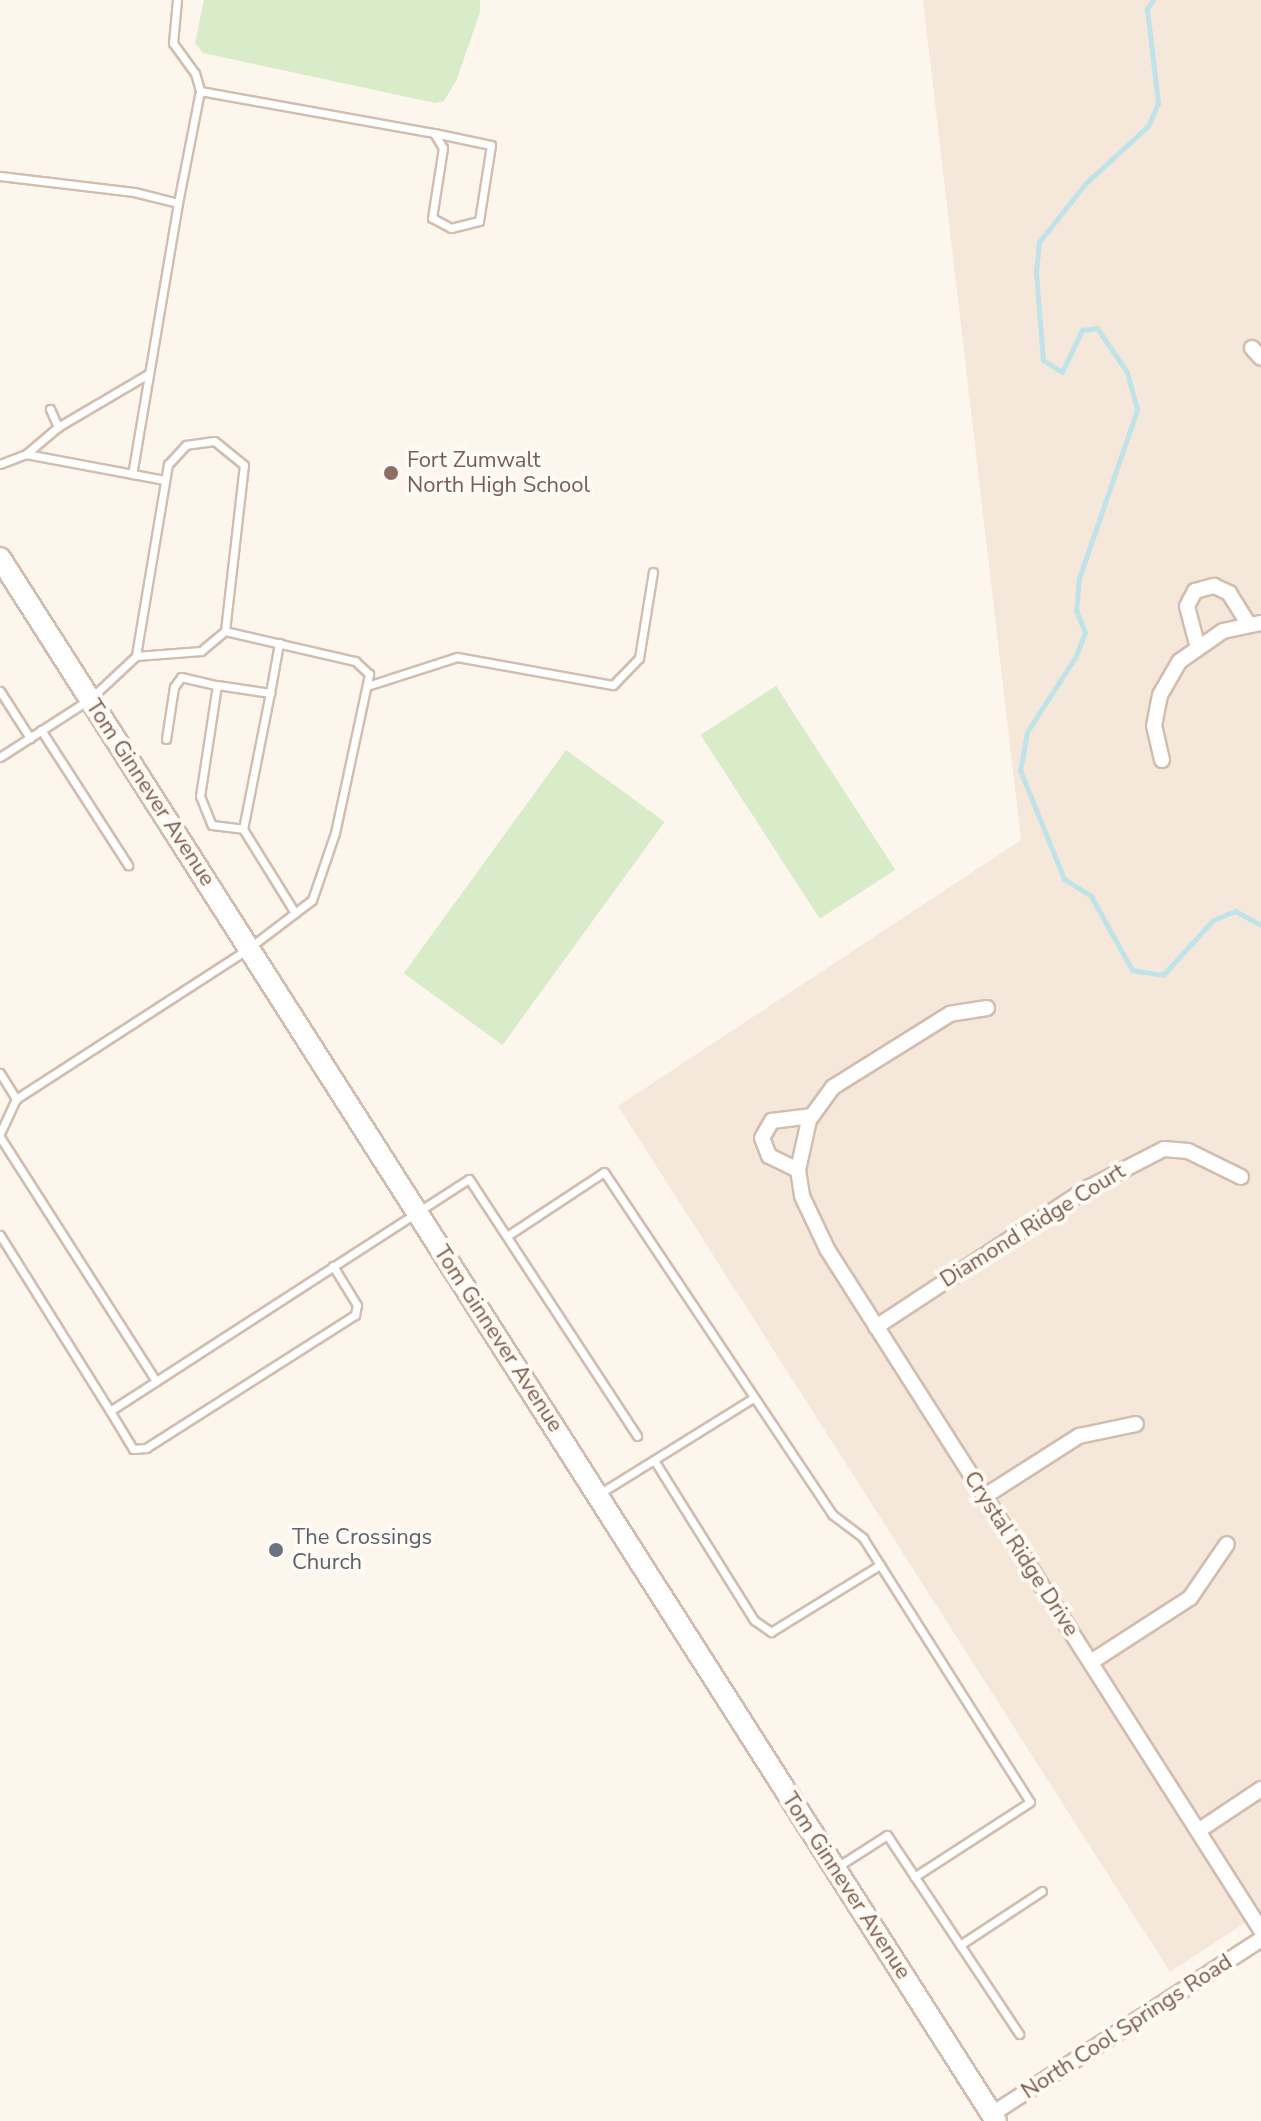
<!DOCTYPE html>
<html>
<head>
<meta charset="utf-8">
<style>
  body { margin:0 }
  #map { position:relative; width:1261px; height:2121px; overflow:hidden; background:#fdf6ec; font-family:"Nunito Sans",sans-serif }
  div>[style] { position:absolute }
  [style*='--x'] { left:calc(var(--x)*1px); top:calc(var(--y)*1px); width:calc(var(--w)*1px); rotate:calc(var(--a)*1deg) }
  .residential>* { inset:0; background:#f5e8da }
  .green>* { inset:0; background:#d8ecc9; transform-origin:0 0 }
  .stream>* { height:5px; margin:-2.5px; padding:0 2.5px; transform-origin:2.5px; border-radius:2.5px; background:#bfe3e8 }
  .roads { filter:drop-shadow(2px 0 #d1beb0) drop-shadow(-2px 0 #d1beb0) drop-shadow(0 2px #d1beb0) drop-shadow(0 -2px #d1beb0) }
  .lane>* { height:7px; margin:-3.5px; padding:0 3.5px; transform-origin:3.5px; border-radius:3.5px; background:#fff }
  .street>* { height:14px; margin:-7px; padding:0 7px; transform-origin:7px; border-radius:7px; background:#fff }
  .secondary>* { height:20px; margin:-10px; padding:0 10px; transform-origin:10px; border-radius:10px; background:#fff }
  .dots>* { width:22px; height:22px; translate:-50% -50%; box-sizing:border-box; border:4px solid #fffaf3; border-radius:50% }
  span { translate:-50% -50%; white-space:nowrap; text-align:center; line-height:1.15; -webkit-text-stroke:8px #fffaf3; paint-order:stroke }
  .education-label { font-size:22px; color:#785e54 }
  .left { translate:0 -50%; text-align:left }
  .street-label { font-size:22px; color:#7a5c4d }
  .worship-label { font-size:22px; color:#5b616d }
</style>
</head>
<body>
<div id="map">
  <div class="residential">
    <div style="clip-path:polygon(923px 0,1261px 0,1261px 1912px,1170px 1972px,618px 1106px,1021px 840px)"></div>
  </div>
  <div class="green">
    <div style="clip-path:polygon(204px 0,480px 0,480px 12px,457px 79px,444px 101px,435px 103px,203px 53px,195px 43px)"></div>
    <div style="left:776px;top:686px;width:219px;height:90px;rotate:57deg"></div>
    <div style="left:566px;top:750px;width:122px;height:276px;rotate:36deg"></div>
  </div>
  <div class="stream">
    <div style="--x:1153;--y:0;--w:11;--a:124"></div>
    <div style="--x:1147;--y:9;--w:95;--a:83.3"></div>
    <div style="--x:1158;--y:103;--w:25;--a:113"></div>
    <div style="--x:1148;--y:126;--w:86;--a:137.4"></div>
    <div style="--x:1085;--y:184;--w:74;--a:128.4"></div>
    <div style="--x:1039;--y:242;--w:31;--a:96"></div>
    <div style="--x:1036;--y:273;--w:87;--a:85.4"></div>
    <div style="--x:1043;--y:360;--w:22;--a:32"></div>
    <div style="--x:1062;--y:372;--w:47;--a:-64.5"></div>
    <div style="--x:1082;--y:330;--w:15;--a:-8"></div>
    <div style="--x:1097;--y:328;--w:53;--a:55.7"></div>
    <div style="--x:1127;--y:372;--w:39;--a:75"></div>
    <div style="--x:1137;--y:410;--w:178;--a:109"></div>
    <div style="--x:1079;--y:578;--w:32;--a:95"></div>
    <div style="--x:1076;--y:610;--w:24;--a:68"></div>
    <div style="--x:1085;--y:632;--w:26;--a:111"></div>
    <div style="--x:1076;--y:656;--w:90;--a:122.8"></div>
    <div style="--x:1027;--y:732;--w:39;--a:100"></div>
    <div style="--x:1020;--y:770;--w:118;--a:68"></div>
    <div style="--x:1064;--y:879;--w:32;--a:32"></div>
    <div style="--x:1091;--y:896;--w:85;--a:61"></div>
    <div style="--x:1132;--y:970;--w:31;--a:9"></div>
    <div style="--x:1163;--y:975;--w:74;--a:-47.7"></div>
    <div style="--x:1213;--y:920;--w:24;--a:-22"></div>
    <div style="--x:1235;--y:911;--w:30;--a:28"></div>
  </div>
  <div class="roads">
    <div class="lane">
      <div style="--x:177;--y:0;--w:43;--a:95.3"></div>
      <div style="--x:173;--y:43;--w:37;--a:54"></div>
      <div style="--x:195;--y:73;--w:19;--a:74"></div>
      <div style="--x:0;--y:176;--w:135;--a:6.8"></div>
      <div style="--x:134;--y:192;--w:45;--a:14"></div>
      <div style="--x:178;--y:203;--w:275;--a:99.6"></div>
      <div style="--x:178;--y:203;--w:114;--a:-78.9"></div>
      <div style="--x:200;--y:91;--w:238;--a:10.2"></div>
      <div style="--x:434;--y:133;--w:58;--a:11.9"></div>
      <div style="--x:491;--y:145;--w:77;--a:99"></div>
      <div style="--x:479;--y:221;--w:29;--a:166"></div>
      <div style="--x:451;--y:228;--w:21;--a:-152"></div>
      <div style="--x:432;--y:218;--w:71;--a:-81.1"></div>
      <div style="--x:443;--y:148;--w:17;--a:-121"></div>
      <div style="--x:148;--y:374;--w:104;--a:149.5"></div>
      <div style="--x:58;--y:427;--w:42;--a:139.8"></div>
      <div style="--x:26;--y:454;--w:141;--a:10.6"></div>
      <div style="--x:50;--y:409;--w:20;--a:66"></div>
      <div style="--x:0;--y:464;--w:28;--a:-21"></div>
      <div style="--x:217;--y:685;--w:54;--a:8.6"></div>
      <div style="--x:270;--y:693;--w:51;--a:-79.8"></div>
      <div style="--x:367;--y:686;--w:95;--a:-17.9"></div>
      <div style="--x:457;--y:657;--w:158;--a:10.2"></div>
      <div style="--x:613;--y:685;--w:37;--a:-46"></div>
      <div style="--x:639;--y:658;--w:87;--a:-80.8"></div>
      <div style="--x:0;--y:691;--w:56;--a:57.4"></div>
      <div style="--x:41;--y:730;--w:161;--a:57.2"></div>
      <div style="--x:166;--y:739;--w:53;--a:-81.3"></div>
      <div style="--x:174;--y:687;--w:12;--a:-55"></div>
      <div style="--x:181;--y:677;--w:37;--a:13"></div>
      <div style="--x:217;--y:685;--w:112;--a:98.7"></div>
      <div style="--x:200;--y:796;--w:31;--a:68"></div>
      <div style="--x:212;--y:825;--w:31;--a:7"></div>
      <div style="--x:243;--y:829;--w:99;--a:58.2"></div>
      <div style="--x:0;--y:757;--w:107;--a:-32.8"></div>
      <div style="--x:90;--y:699;--w:63;--a:-43.1"></div>
      <div style="--x:136;--y:656;--w:65;--a:-4.4"></div>
      <div style="--x:201;--y:651;--w:31;--a:-40"></div>
      <div style="--x:225;--y:631;--w:167;--a:-83.5"></div>
      <div style="--x:244;--y:465;--w:38;--a:-141"></div>
      <div style="--x:214;--y:441;--w:28;--a:172"></div>
      <div style="--x:186;--y:445;--w:26;--a:133"></div>
      <div style="--x:168;--y:464;--w:195;--a:99.5"></div>
      <div style="--x:243;--y:829;--w:139;--a:-78.8"></div>
      <div style="--x:0;--y:1073;--w:31;--a:58"></div>
      <div style="--x:16;--y:1099;--w:38;--a:115"></div>
      <div style="--x:16;--y:1099;--w:278;--a:-32.9"></div>
      <div style="--x:249;--y:948;--w:79;--a:-37.3"></div>
      <div style="--x:312;--y:900;--w:71;--a:-71.1"></div>
      <div style="--x:335;--y:833;--w:163;--a:-77.9"></div>
      <div style="--x:369;--y:674;--w:19;--a:-137"></div>
      <div style="--x:355;--y:661;--w:133;--a:-167"></div>
      <div style="--x:0;--y:1137;--w:290;--a:57.4"></div>
      <div style="--x:0;--y:1235;--w:208;--a:58"></div>
      <div style="--x:110;--y:1411;--w:427;--a:-32.9"></div>
      <div style="--x:469;--y:1179;--w:307;--a:56.8"></div>
      <div style="--x:507;--y:1236;--w:116;--a:-33.4"></div>
      <div style="--x:604;--y:1172;--w:412;--a:56.3"></div>
      <div style="--x:833;--y:1515;--w:38;--a:37"></div>
      <div style="--x:863;--y:1538;--w:312;--a:57.7"></div>
      <div style="--x:1030;--y:1802;--w:138;--a:147.1"></div>
      <div style="--x:110;--y:1411;--w:44;--a:58.8"></div>
      <div style="--x:133;--y:1449;--w:13;--a:-4"></div>
      <div style="--x:146;--y:1448;--w:248;--a:-32.5"></div>
      <div style="--x:355;--y:1315;--w:10;--a:-79"></div>
      <div style="--x:357;--y:1305;--w:46;--a:-121.6"></div>
      <div style="--x:654;--y:1460;--w:189;--a:58"></div>
      <div style="--x:754;--y:1620;--w:21;--a:35"></div>
      <div style="--x:771;--y:1632;--w:128;--a:-31.6"></div>
      <div style="--x:599;--y:1494;--w:181;--a:-31.9"></div>
      <div style="--x:837;--y:1867;--w:59;--a:-32.6"></div>
      <div style="--x:887;--y:1835;--w:239;--a:56.4"></div>
      <div style="--x:960;--y:1945;--w:98;--a:-33.4"></div>
    </div>
    <div class="street">
      <div style="--x:1252;--y:348;--w:13;--a:48"></div>
      <div style="--x:1198;--y:648;--w:43;--a:-104.7"></div>
      <div style="--x:1187;--y:606;--w:17;--a:-62"></div>
      <div style="--x:1195;--y:591;--w:20;--a:-15"></div>
      <div style="--x:1214;--y:586;--w:17;--a:25"></div>
      <div style="--x:1229;--y:593;--w:36;--a:58"></div>
      <div style="--x:1162;--y:760;--w:35;--a:-103"></div>
      <div style="--x:1154;--y:726;--w:32;--a:-79"></div>
      <div style="--x:1160;--y:695;--w:39;--a:-60"></div>
      <div style="--x:1180;--y:661;--w:52;--a:-34.9"></div>
      <div style="--x:1223;--y:631;--w:39;--a:-12"></div>
      <div style="--x:987;--y:1008;--w:37;--a:171"></div>
      <div style="--x:950;--y:1014;--w:138;--a:148"></div>
      <div style="--x:833;--y:1087;--w:41;--a:126"></div>
      <div style="--x:809;--y:1120;--w:51;--a:102.4"></div>
      <div style="--x:798;--y:1170;--w:26;--a:81"></div>
      <div style="--x:802;--y:1196;--w:59;--a:64.7"></div>
      <div style="--x:827;--y:1249;--w:808;--a:57.49"></div>
      <div style="--x:798;--y:1170;--w:32;--a:-154"></div>
      <div style="--x:769;--y:1156;--w:19;--a:-111"></div>
      <div style="--x:762;--y:1138;--w:20;--a:-60"></div>
      <div style="--x:772;--y:1121;--w:40;--a:-7.1"></div>
      <div style="--x:876;--y:1327;--w:254;--a:-33.3"></div>
      <div style="--x:1088;--y:1188;--w:85;--a:-27.2"></div>
      <div style="--x:1164;--y:1149;--w:24;--a:5"></div>
      <div style="--x:1188;--y:1151;--w:59;--a:26.1"></div>
      <div style="--x:985;--y:1496;--w:112;--a:-32.6"></div>
      <div style="--x:1079;--y:1436;--w:58;--a:-11.9"></div>
      <div style="--x:1091;--y:1662;--w:118;--a:-32.9"></div>
      <div style="--x:1190;--y:1598;--w:65;--a:-55.6"></div>
      <div style="--x:1198;--y:1831;--w:76;--a:-33.7"></div>
      <div style="--x:992;--y:2114;--w:321;--a:-33"></div>
    </div>
    <div class="secondary">
      <div style="--x:0;--y:558;--w:1853;--a:57.49"></div>
    </div>
  </div>
  <div class="dots">
    <div style="left:391px;top:473px;background:#8d6e63"></div>
    <div style="left:276px;top:1550px;background:#6b7280"></div>
  </div>
  <div class="education-label">
    <span class="left" style="left:407px;top:473px">Fort Zumwalt<br>North High School</span>
  </div>
  <div class="street-label">
    <span style="left:150px;top:793px;rotate:57deg">Tom Ginnever Avenue</span>
    <span style="left:1033px;top:1226px;rotate:-32deg">Diamond Ridge Court</span>
    <span style="left:498px;top:1339px;rotate:57deg">Tom Ginnever Avenue</span>
    <span style="left:1021px;top:1554px;rotate:57deg">Crystal Ridge Drive</span>
    <span style="left:846px;top:1886px;rotate:57deg">Tom Ginnever Avenue</span>
    <span style="left:1127px;top:2027px;rotate:-33deg">North Cool Springs Road</span>
  </div>
  <div class="worship-label">
    <span class="left" style="left:292px;top:1550px">The Crossings<br>Church</span>
  </div>
</div>
</body>
</html>
